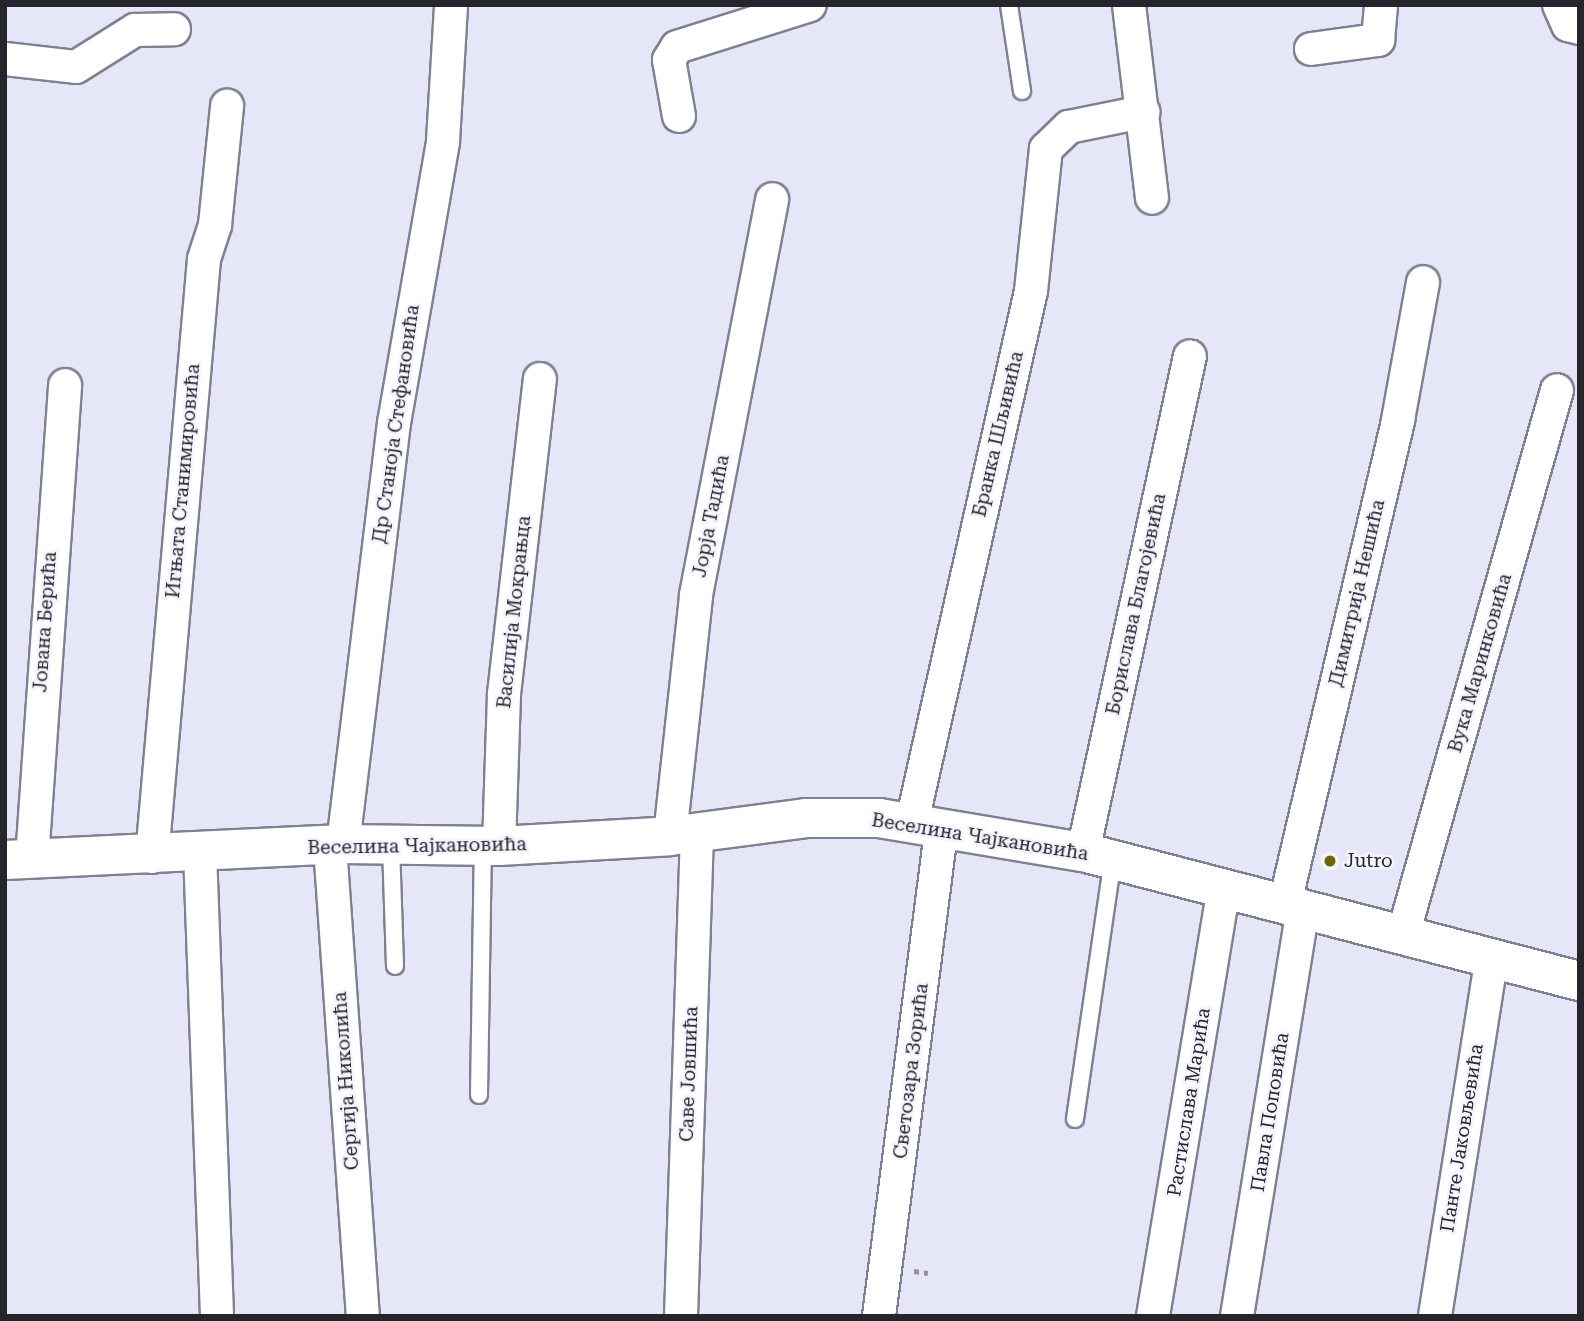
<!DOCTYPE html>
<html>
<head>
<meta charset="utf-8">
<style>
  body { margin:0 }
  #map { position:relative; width:1584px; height:1321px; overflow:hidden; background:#e6e6f9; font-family:"Roboto Serif",serif }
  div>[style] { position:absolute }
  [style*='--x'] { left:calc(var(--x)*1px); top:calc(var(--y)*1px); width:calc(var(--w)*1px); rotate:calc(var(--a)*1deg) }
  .path>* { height:4.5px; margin-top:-2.25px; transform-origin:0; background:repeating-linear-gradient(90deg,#90909e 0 5px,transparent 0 10px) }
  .roads { filter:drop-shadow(2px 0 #808091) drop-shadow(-2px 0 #808091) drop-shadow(0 2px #808091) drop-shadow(0 -2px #808091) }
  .service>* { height:16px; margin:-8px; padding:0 8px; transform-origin:8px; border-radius:8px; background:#fff }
  .minor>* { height:32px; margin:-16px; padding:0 16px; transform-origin:16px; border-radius:16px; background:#fff }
  .tertiary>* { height:38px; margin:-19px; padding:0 19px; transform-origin:19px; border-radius:19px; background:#fff }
  .dots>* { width:19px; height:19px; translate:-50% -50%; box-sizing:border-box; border:4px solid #f4f4fc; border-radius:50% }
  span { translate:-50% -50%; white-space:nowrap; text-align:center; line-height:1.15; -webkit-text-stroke:5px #f4f4fc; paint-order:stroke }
  .street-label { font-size:19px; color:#25252c }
  .poi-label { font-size:19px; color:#25252c }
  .left { translate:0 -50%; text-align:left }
  .frame { position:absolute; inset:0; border:7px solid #25252c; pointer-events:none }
</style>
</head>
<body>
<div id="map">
  <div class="path">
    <div style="--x:914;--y:1271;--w:14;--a:8"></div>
  </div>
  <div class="roads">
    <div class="service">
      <div style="--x:1009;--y:5;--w:87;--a:81.4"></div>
      <div style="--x:391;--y:845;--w:121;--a:88.1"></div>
      <div style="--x:479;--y:1095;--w:249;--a:-89.1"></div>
      <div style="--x:1075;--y:1119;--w:262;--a:-81.7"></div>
    </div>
    <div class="minor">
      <div style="--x:1129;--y:5;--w:194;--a:83.2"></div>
      <div style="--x:1559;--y:5;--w:22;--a:66"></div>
      <div style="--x:1568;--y:25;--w:11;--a:15"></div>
      <div style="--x:1311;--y:49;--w:68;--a:-7.7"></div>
      <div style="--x:1378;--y:40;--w:35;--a:-85"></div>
      <div style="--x:5;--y:59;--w:71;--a:6.4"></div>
      <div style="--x:76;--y:67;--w:70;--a:-32.1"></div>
      <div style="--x:135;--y:30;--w:39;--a:-1"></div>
      <div style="--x:679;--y:116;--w:57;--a:-100.1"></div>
      <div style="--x:669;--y:60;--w:15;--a:-58"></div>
      <div style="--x:677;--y:47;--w:139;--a:-17.5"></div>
      <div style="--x:912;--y:822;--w:544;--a:-77.37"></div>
      <div style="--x:1031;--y:291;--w:143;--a:-84"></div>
      <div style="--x:1046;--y:149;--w:32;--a:-44"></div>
      <div style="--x:1069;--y:127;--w:76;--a:-11.5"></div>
      <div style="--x:670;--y:836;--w:242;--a:-83.8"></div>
      <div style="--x:696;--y:595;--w:403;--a:-79.1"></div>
      <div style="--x:343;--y:844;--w:424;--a:-83.1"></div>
      <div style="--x:394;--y:423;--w:286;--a:-80.1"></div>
      <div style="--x:443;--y:141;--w:136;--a:-86.6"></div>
      <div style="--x:330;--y:846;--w:471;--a:86"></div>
      <div style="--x:499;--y:846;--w:152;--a:-88.1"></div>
      <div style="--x:504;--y:694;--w:317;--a:-83.5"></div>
      <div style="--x:200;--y:852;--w:464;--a:87.9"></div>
      <div style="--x:1083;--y:852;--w:507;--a:-77.83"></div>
      <div style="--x:152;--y:857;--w:600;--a:-85.03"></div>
      <div style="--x:204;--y:259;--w:36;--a:-72"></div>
      <div style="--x:215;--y:225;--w:120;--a:-84.2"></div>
      <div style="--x:32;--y:859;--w:475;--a:-86"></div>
      <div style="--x:1285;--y:903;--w:496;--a:-76.8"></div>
      <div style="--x:1398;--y:420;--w:140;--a:-79.7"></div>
      <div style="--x:1403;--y:935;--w:566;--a:-74.22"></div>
      <div style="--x:681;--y:1316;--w:483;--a:-88.1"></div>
      <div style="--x:879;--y:1316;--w:493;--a:-82.7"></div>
      <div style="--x:1153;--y:1316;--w:434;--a:-80.6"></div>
      <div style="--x:1237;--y:1316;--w:412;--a:-80.8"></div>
      <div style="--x:1435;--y:1316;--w:359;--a:-81"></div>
    </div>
    <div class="tertiary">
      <div style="--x:5;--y:860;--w:338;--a:-2.7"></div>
      <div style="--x:343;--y:844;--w:156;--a:0.7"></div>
      <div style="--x:499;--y:846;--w:171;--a:-3.3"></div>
      <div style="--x:670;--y:836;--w:137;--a:-7.5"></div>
      <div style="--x:806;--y:818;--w:73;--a:0"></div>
      <div style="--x:879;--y:818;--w:207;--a:9.5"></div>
      <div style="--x:1083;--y:852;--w:513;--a:14.58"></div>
    </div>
  </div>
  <div class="dots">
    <div style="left:1330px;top:861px;background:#6e6700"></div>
  </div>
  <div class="street-label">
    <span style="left:396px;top:424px;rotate:-82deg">Др Станоја Стефановића</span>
    <span style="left:998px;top:434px;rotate:-77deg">Бранка Шљивића</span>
    <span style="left:183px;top:481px;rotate:-85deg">Игњата Станимировића</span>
    <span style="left:711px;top:516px;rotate:-79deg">Јорја Тадића</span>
    <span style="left:1357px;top:593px;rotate:-77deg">Димитрија Нешића</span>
    <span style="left:1136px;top:604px;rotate:-78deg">Борислава Благојевића</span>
    <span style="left:514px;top:612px;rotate:-84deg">Василија Мокрањца</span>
    <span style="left:45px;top:622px;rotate:-86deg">Јована Берића</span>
    <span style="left:1480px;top:663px;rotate:-74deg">Вука Маринковића</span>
    <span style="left:980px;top:837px;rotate:9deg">Веселина Чајкановића</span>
    <span style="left:417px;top:846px;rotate:-1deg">Веселина Чајкановића</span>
    <span style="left:911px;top:1071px;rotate:-83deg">Светозара Зорића</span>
    <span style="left:689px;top:1074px;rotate:-88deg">Саве Јовшића</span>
    <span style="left:346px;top:1081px;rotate:-94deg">Сергија Николића</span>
    <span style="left:1189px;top:1102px;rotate:-81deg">Растислава Марића</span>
    <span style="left:1270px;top:1112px;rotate:-81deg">Павла Поповића</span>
    <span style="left:1462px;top:1138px;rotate:-81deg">Панте Јаковљевића</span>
  </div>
  <div class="poi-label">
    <span class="left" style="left:1344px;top:861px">Jutro</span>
  </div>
  <div class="frame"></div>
</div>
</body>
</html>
